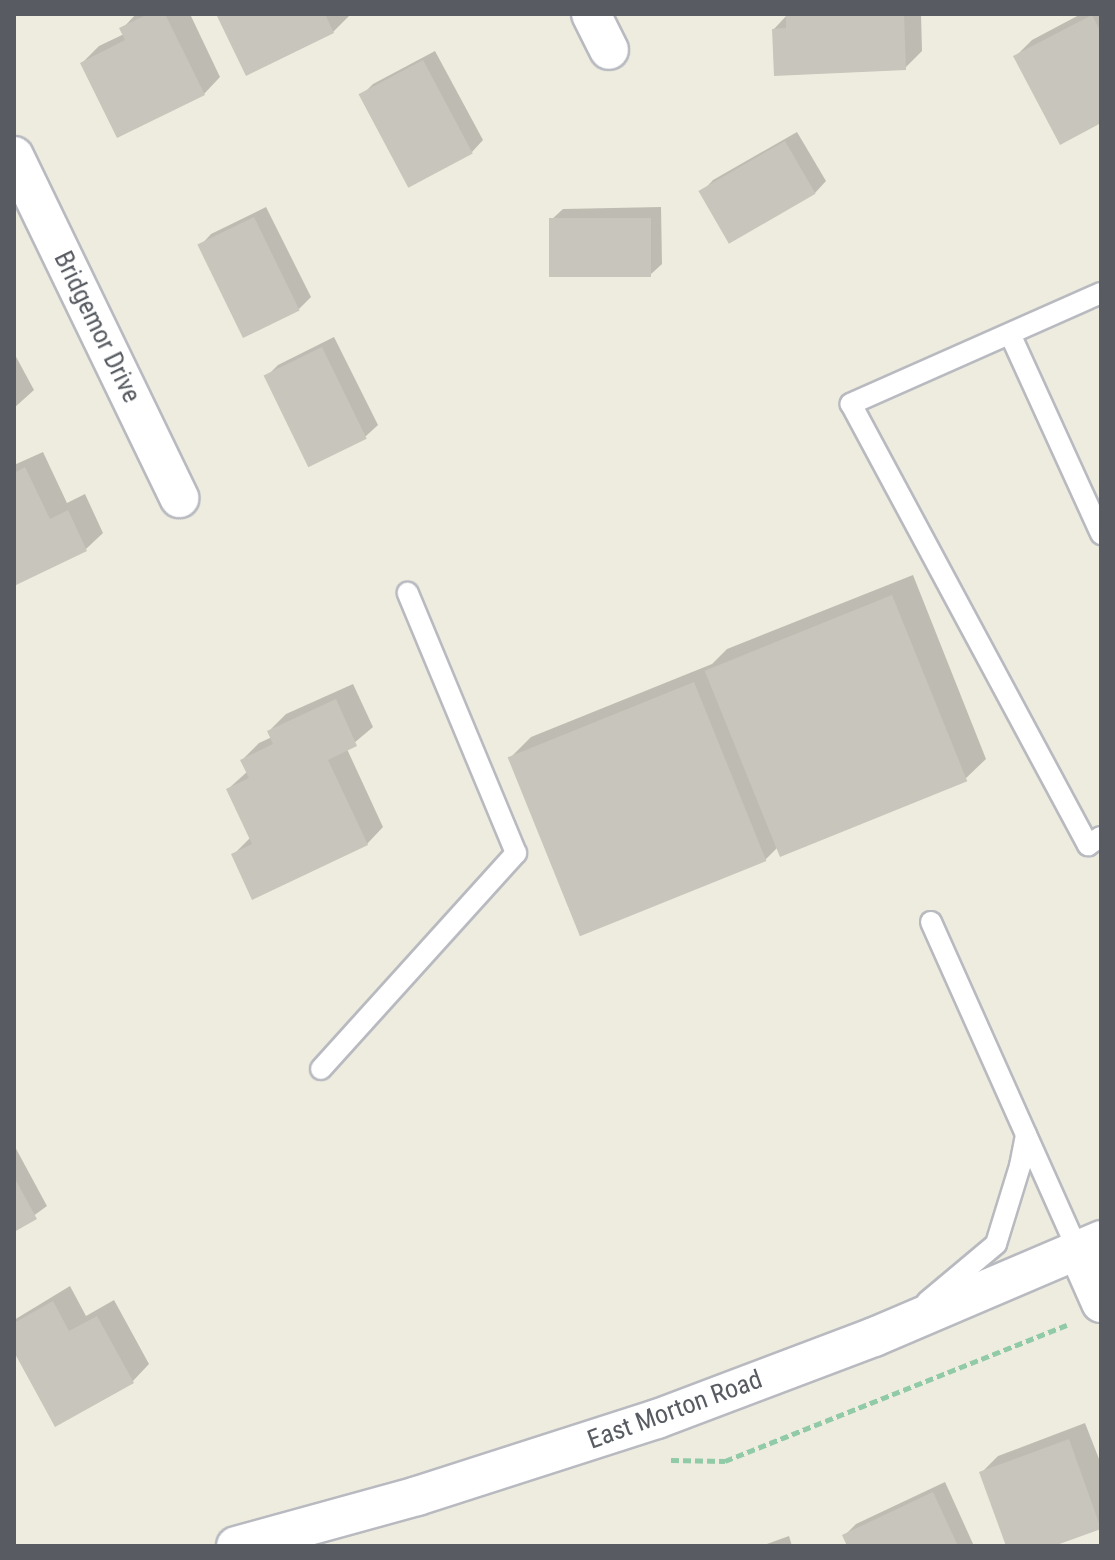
<!DOCTYPE html>
<html>
<head>
<meta charset="utf-8">
<style>
  body { margin:0 }
  #map { position:relative; width:1115px; height:1560px; overflow:hidden; background:#eeecdf; font-family:"Roboto Condensed",sans-serif }
  div>[style] { position:absolute }
  [style*='--x'] { left:calc(var(--x)*1px); top:calc(var(--y)*1px); width:calc(var(--w)*1px); rotate:calc(var(--a)*1deg) }
  .shadow>* { inset:0; background:#0003 }
  .building>* { inset:0; background:#c8c5bc; transform-origin:0 0 }
  .path>* { height:5px; margin-top:-2.5px; transform-origin:0; background:repeating-linear-gradient(90deg,#91caa6 0 8px,transparent 0 12px) }
  .roads { filter:drop-shadow(2px 0 #b8bac0) drop-shadow(-2px 0 #b8bac0) drop-shadow(0 2px #b8bac0) drop-shadow(0 -2px #b8bac0) }
  .lane>* { height:20px; margin:-10px; padding:0 10px; transform-origin:10px; border-radius:10px; background:#fff }
  .street>* { height:38px; margin:-19px; padding:0 19px; transform-origin:19px; border-radius:19px; background:#fff }
  span { translate:-50% -50%; white-space:nowrap; text-align:center; line-height:1.15; -webkit-text-stroke:6px #fff; paint-order:stroke }
  .street-label { font-size:26px; color:#585c62 }
  .frame { position:absolute; inset:0; border:16px solid #585c62; pointer-events:none }
</style>
</head>
<body>
<div id="map">
  <div class="shadow">
    <div style="clip-path:polygon(136px 14px,190px 14px,220px 77px,204px 94px,82px 63px,99px 46px,124px 34px,122px 29px)"></div>
    <div style="clip-path:polygon(218px 14px,349px 14px,350px 15px,333px 32px)"></div>
    <div style="clip-path:polygon(788px 14px,921px 14px,922px 51px,905px 68px,774px 29px)"></div>
    <div style="clip-path:polygon(1081px 14px,1101px 14px,1101px 121px,1015px 57px,1032px 40px)"></div>
    <div style="clip-path:polygon(435px 51px,483px 140px,472px 152px,361px 96px,373px 84px)"></div>
    <div style="clip-path:polygon(797px 132px,826px 181px,815px 193px,702px 192px,713px 180px)"></div>
    <div style="clip-path:polygon(266px 207px,311px 297px,299px 309px,200px 246px,211px 234px)"></div>
    <div style="clip-path:polygon(661px 207px,662px 264px,650px 275px,551px 220px,563px 209px)"></div>
    <div style="clip-path:polygon(334px 337px,378px 425px,366px 436px,310px 464px,267px 376px,278px 365px)"></div>
    <div style="clip-path:polygon(14px 353px,34px 390px,14px 408px)"></div>
    <div style="clip-path:polygon(43px 452px,67px 503px,85px 494px,103px 533px,86px 549px,14px 583px,14px 465px)"></div>
    <div style="clip-path:polygon(913px 575px,986px 759px,964px 780px,777px 848px,765px 860px,510px 758px,531px 737px,712px 664px,727px 649px)"></div>
    <div style="clip-path:polygon(353px 684px,373px 727px,347px 749px,383px 827px,367px 844px,233px 855px,251px 837px,228px 789px,248px 771px,242px 760px,259px 743px,272px 737px,269px 731px,286px 714px)"></div>
    <div style="clip-path:polygon(14px 1145px,47px 1206px,14px 1230px)"></div>
    <div style="clip-path:polygon(70px 1286px,86px 1316px,114px 1300px,149px 1364px,133px 1381px,14px 1348px,14px 1320px)"></div>
    <div style="clip-path:polygon(1085px 1423px,1101px 1464px,1101px 1526px,1048px 1546px,1008px 1546px,981px 1473px,998px 1456px)"></div>
    <div style="clip-path:polygon(945px 1482px,974px 1546px,849px 1546px,844px 1536px,856px 1524px)"></div>
    <div style="clip-path:polygon(789px 1536px,792px 1546px,761px 1546px)"></div>
  </div>
  <div class="building">
    <div style="clip-path:polygon(148px 14px,165px 14px,205px 95px,117px 138px,80px 63px,125px 40px,119px 28px)"></div>
    <div style="clip-path:polygon(216px 14px,325px 14px,334px 33px,246px 76px)"></div>
    <div style="clip-path:polygon(786px 14px,904px 14px,906px 70px,774px 76px,772px 29px,786px 28px)"></div>
    <div style="clip-path:polygon(1092px 15px,1101px 32px,1101px 123px,1060px 145px,1013px 56px)"></div>
    <div style="left:423px;top:60px;width:106px;height:73px;rotate:62deg"></div>
    <div style="left:785px;top:141px;width:61px;height:100px;rotate:60deg"></div>
    <div style="left:254px;top:217px;width:104px;height:63px;rotate:64deg"></div>
    <div style="left:651px;top:218px;width:59px;height:102px;rotate:90deg"></div>
    <div style="left:322px;top:347px;width:102px;height:65px;rotate:64deg"></div>
    <div style="clip-path:polygon(25px 467px,50px 519px,68px 510px,87px 551px,14px 586px,14px 473px)"></div>
    <div style="left:892px;top:595px;width:201px;height:202px;rotate:68deg"></div>
    <div style="left:694px;top:682px;width:193px;height:201px;rotate:68deg"></div>
    <div style="clip-path:polygon(336px 699px,357px 746px,328px 760px,368px 845px,252px 900px,231px 854px,252px 844px,226px 789px,249px 778px,240px 760px,273px 744px,267px 731px)"></div>
    <div style="clip-path:polygon(14px 1177px,37px 1219px,14px 1232px)"></div>
    <div style="clip-path:polygon(53px 1301px,69px 1331px,97px 1316px,134px 1383px,55px 1427px,14px 1352px,14px 1323px)"></div>
    <div style="clip-path:polygon(1069px 1439px,1101px 1529px,1054px 1546px,1006px 1546px,979px 1472px)"></div>
    <div style="clip-path:polygon(933px 1492px,958px 1546px,847px 1546px,842px 1535px)"></div>
  </div>
  <div class="path">
    <div style="--x:671;--y:1460;--w:54;--a:1.1"></div>
    <div style="--x:725;--y:1461;--w:368;--a:-21.7"></div>
  </div>
  <div class="roads">
    <div class="lane">
      <div style="--x:1101;--y:293;--w:274;--a:156.1"></div>
      <div style="--x:851;--y:404;--w:501;--a:61.75"></div>
      <div style="--x:1088;--y:845;--w:15;--a:-32"></div>
      <div style="--x:1010;--y:334;--w:220;--a:65.5"></div>
      <div style="--x:931;--y:922;--w:360;--a:65.9"></div>
      <div style="--x:321;--y:1069;--w:291;--a:-47.9"></div>
      <div style="--x:516;--y:853;--w:282;--a:-112.6"></div>
      <div style="--x:927;--y:1302;--w:90;--a:-40"></div>
      <div style="--x:996;--y:1244;--w:82;--a:-72.9"></div>
      <div style="--x:1020;--y:1166;--w:32;--a:-79"></div>
    </div>
    <div class="street">
      <div style="--x:591;--y:14;--w:40;--a:63.4"></div>
      <div style="--x:14;--y:156;--w:380;--a:64.2"></div>
      <div style="--x:1078;--y:1251;--w:57;--a:66.1"></div>
      <div style="--x:236;--y:1546;--w:188;--a:-15.4"></div>
      <div style="--x:417;--y:1496;--w:252;--a:-17.8"></div>
      <div style="--x:657;--y:1419;--w:232;--a:-20.7"></div>
      <div style="--x:874;--y:1337;--w:247;--a:-23.1"></div>
    </div>
  </div>
  <div class="street-label">
    <span style="left:97px;top:327px;rotate:64deg">Bridgemor Drive</span>
    <span style="left:675px;top:1410px;rotate:-20deg">East Morton Road</span>
  </div>
  <div class="frame"></div>
</div>
</body>
</html>
